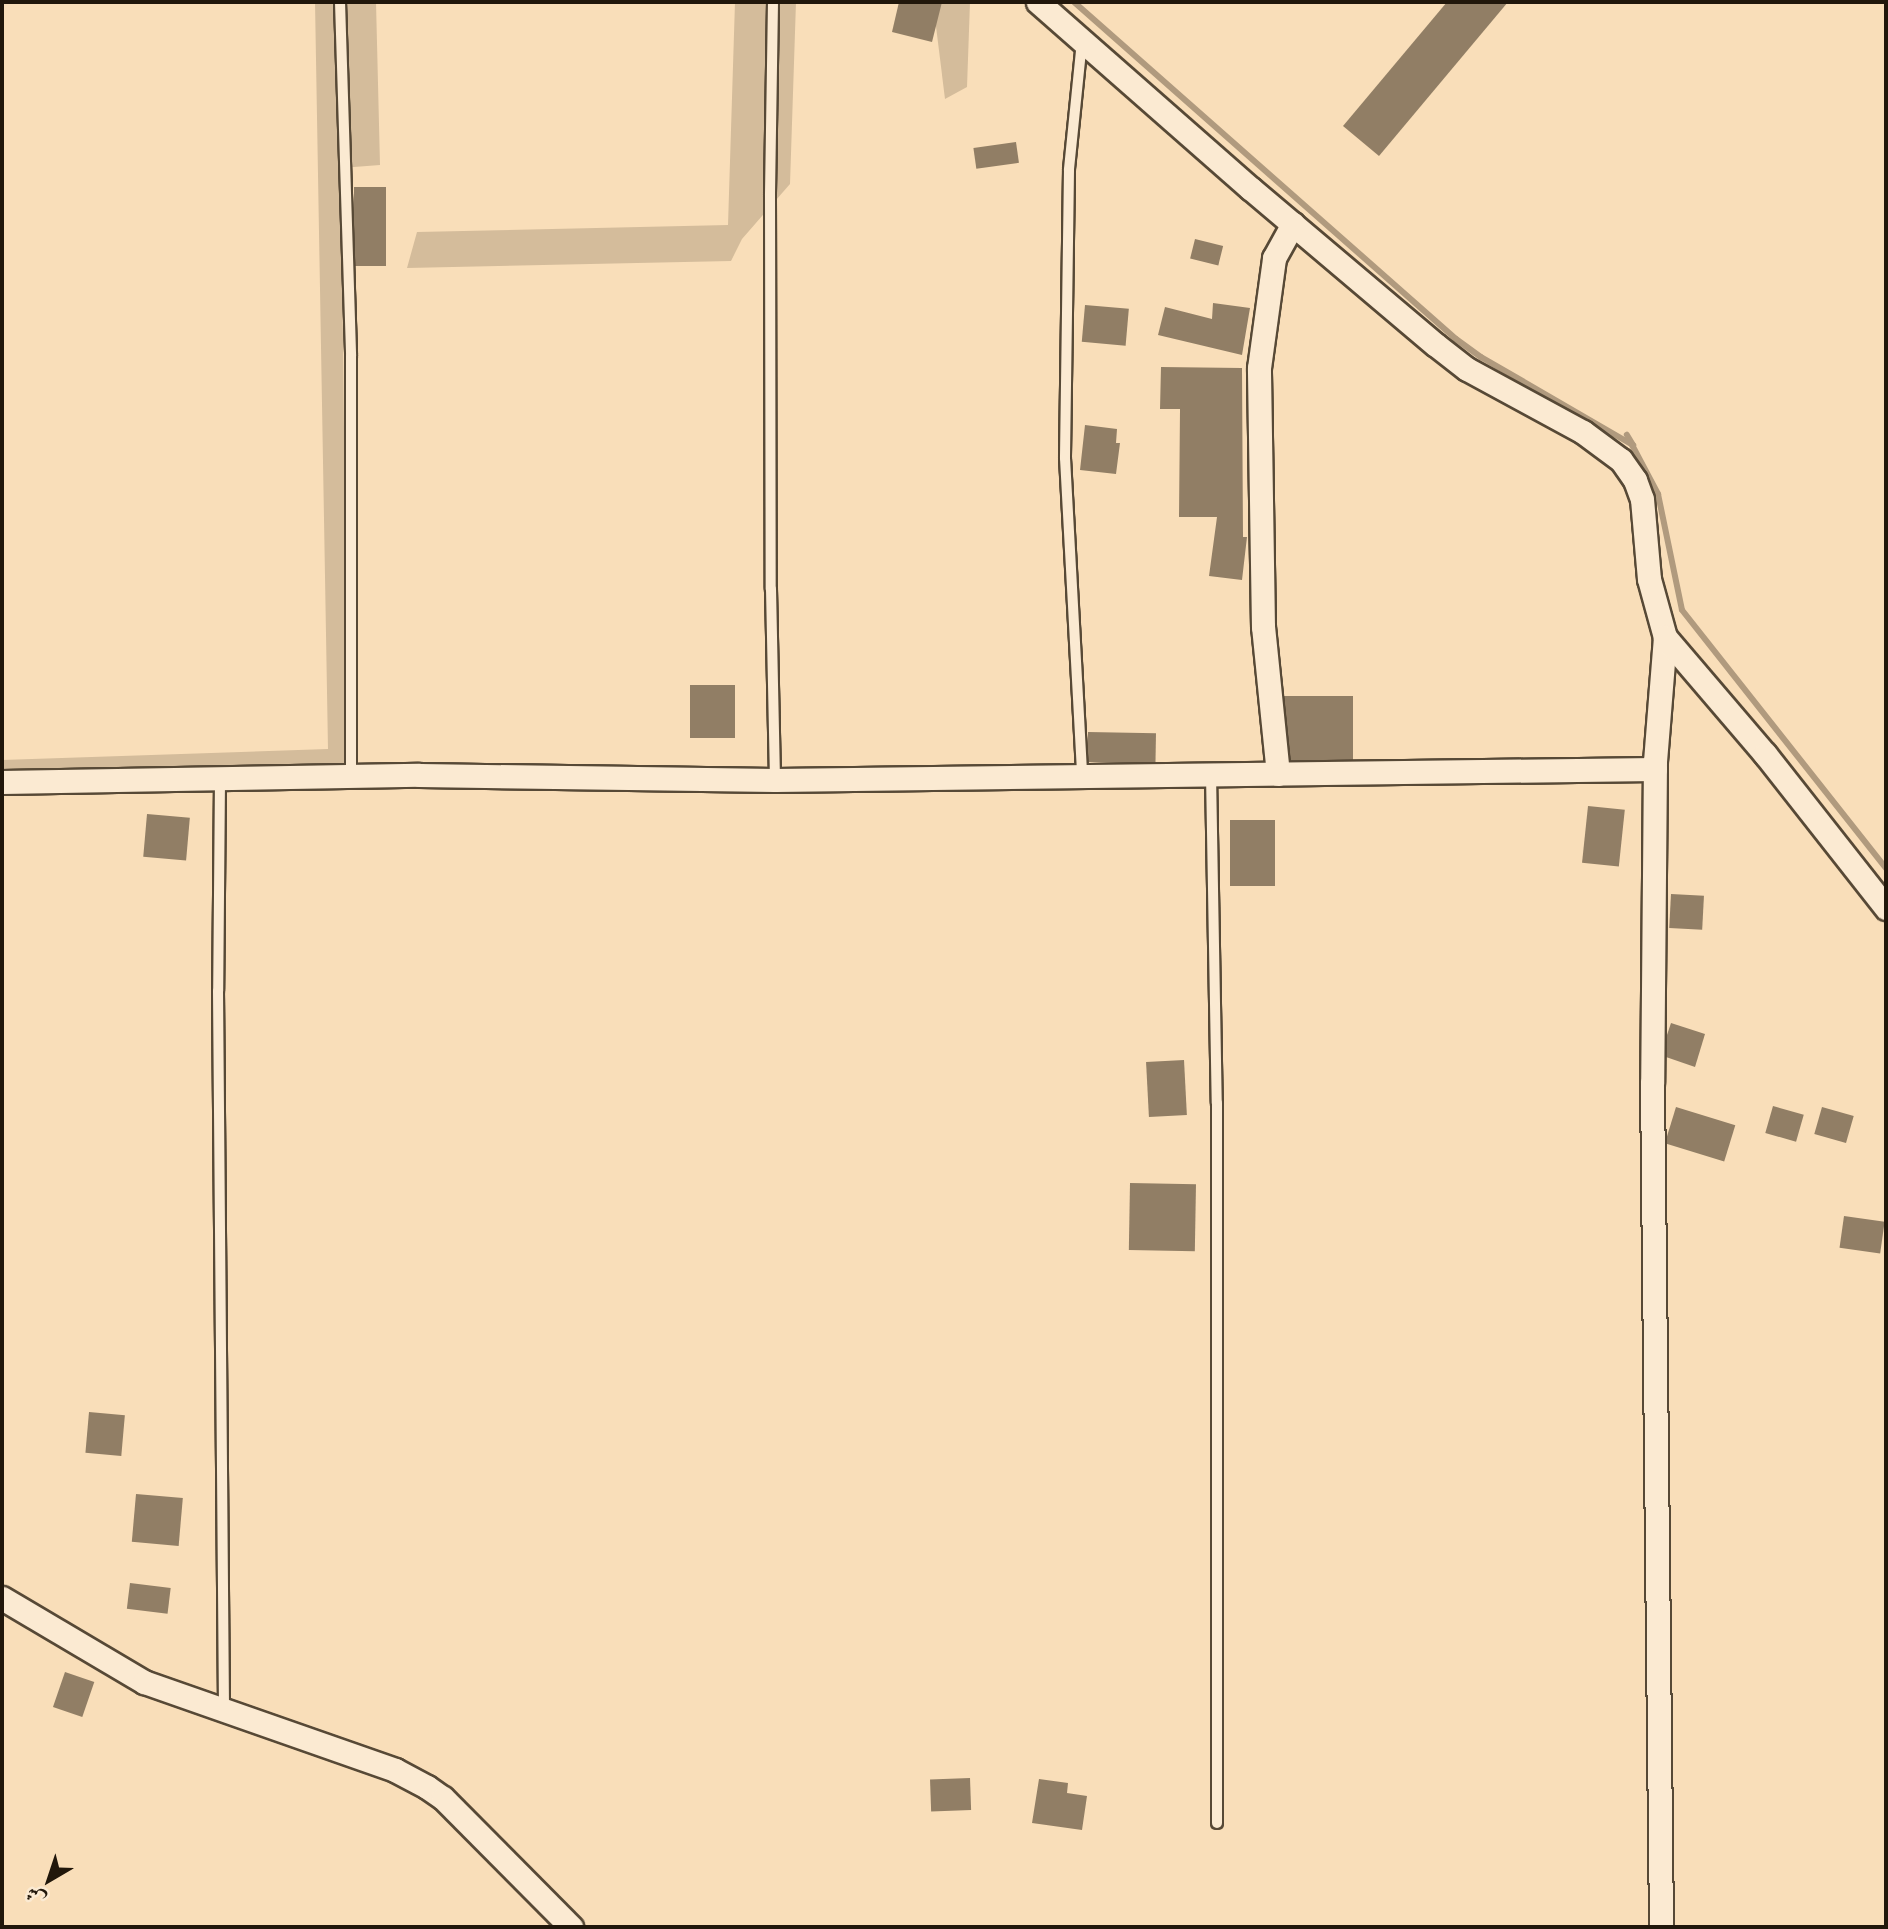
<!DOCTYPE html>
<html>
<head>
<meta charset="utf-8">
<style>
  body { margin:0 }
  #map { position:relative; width:1888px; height:1929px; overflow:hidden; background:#f9deb9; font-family:Alegreya,Amiri,serif }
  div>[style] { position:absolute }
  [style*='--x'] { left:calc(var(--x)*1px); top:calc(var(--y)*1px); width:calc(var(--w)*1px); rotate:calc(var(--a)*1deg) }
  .green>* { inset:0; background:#d4bc9b }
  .stream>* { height:6px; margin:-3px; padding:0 3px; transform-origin:3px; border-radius:3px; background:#b09a7e }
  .building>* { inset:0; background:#917e65; transform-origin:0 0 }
  .roads { filter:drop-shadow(2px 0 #574936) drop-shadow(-2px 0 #574936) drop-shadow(0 2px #574936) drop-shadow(0 -2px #574936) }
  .lane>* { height:10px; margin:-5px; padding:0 5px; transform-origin:5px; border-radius:5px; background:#fbead2 }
  .street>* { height:23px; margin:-11.5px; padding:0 11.5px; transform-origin:11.5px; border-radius:11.5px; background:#fbead2 }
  span { translate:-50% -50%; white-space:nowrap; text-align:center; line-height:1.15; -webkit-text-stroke:5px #fbead2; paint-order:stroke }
  .frame { position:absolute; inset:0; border:4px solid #21170b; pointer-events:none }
  .north { position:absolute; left:14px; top:1845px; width:70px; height:70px; -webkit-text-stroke:5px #fbead2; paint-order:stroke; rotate:219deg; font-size:19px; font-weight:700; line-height:28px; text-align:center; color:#21170b }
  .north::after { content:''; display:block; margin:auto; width:24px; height:32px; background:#21170b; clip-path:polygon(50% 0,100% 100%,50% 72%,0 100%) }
</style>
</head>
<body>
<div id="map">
  <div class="green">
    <div style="clip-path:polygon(315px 2px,376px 2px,380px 165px,341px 168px,348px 775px,2px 780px,2px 760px,328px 749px)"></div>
    <div style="clip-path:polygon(735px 2px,796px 2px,790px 184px,742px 239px,731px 261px,407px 268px,417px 232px,728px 225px)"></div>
    <div style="clip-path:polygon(933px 2px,970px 2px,967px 87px,945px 99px)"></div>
  </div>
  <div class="stream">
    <div style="--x:1074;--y:2;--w:509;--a:41.42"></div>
    <div style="--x:1456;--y:339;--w:31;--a:36"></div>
    <div style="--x:1481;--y:357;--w:176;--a:30.1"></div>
    <div style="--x:1633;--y:445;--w:12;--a:-121"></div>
    <div style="--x:1631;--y:443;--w:58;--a:62.1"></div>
    <div style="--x:1658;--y:494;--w:118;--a:78.3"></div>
    <div style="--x:1682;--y:610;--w:329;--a:51.7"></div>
  </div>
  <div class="building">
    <div style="clip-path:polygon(899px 2px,942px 2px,932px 42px,892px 32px)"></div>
    <div style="clip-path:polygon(1447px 2px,1508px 2px,1379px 156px,1343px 126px)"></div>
    <div style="left:1016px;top:142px;width:21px;height:43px;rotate:82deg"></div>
    <div style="left:354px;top:187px;width:32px;height:79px"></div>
    <div style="left:1195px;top:239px;width:29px;height:20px;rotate:14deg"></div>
    <div style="clip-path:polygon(1213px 303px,1250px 308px,1242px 355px,1158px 335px,1165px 307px,1212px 319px)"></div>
    <div style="left:1085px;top:305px;width:44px;height:37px;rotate:5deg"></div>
    <div style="clip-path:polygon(1161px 367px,1242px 368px,1243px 537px,1247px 537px,1242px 580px,1209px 576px,1217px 517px,1179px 517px,1180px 409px,1160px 409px)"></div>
    <div style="clip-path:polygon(1085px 425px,1117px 429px,1116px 443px,1120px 443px,1116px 474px,1080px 470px)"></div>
    <div style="left:690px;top:685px;width:45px;height:53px"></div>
    <div style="left:1284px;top:696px;width:69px;height:64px"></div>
    <div style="left:1088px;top:732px;width:68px;height:30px;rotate:1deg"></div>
    <div style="left:1588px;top:806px;width:37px;height:57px;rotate:6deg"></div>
    <div style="left:147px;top:814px;width:43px;height:43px;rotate:5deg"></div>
    <div style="left:1230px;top:820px;width:45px;height:66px"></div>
    <div style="left:1671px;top:894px;width:33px;height:34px;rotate:3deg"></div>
    <div style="clip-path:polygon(1671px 1023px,1705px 1034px,1695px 1067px,1666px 1057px,1666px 1038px)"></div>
    <div style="left:1184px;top:1060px;width:55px;height:38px;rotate:87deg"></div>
    <div style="left:1773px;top:1106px;width:32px;height:28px;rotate:16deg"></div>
    <div style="left:1676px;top:1107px;width:62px;height:38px;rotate:17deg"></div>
    <div style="left:1822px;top:1107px;width:33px;height:28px;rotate:16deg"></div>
    <div style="left:1130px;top:1183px;width:66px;height:67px;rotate:1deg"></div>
    <div style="left:1844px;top:1216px;width:41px;height:32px;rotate:8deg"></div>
    <div style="left:89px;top:1412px;width:36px;height:41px;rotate:5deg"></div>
    <div style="left:136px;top:1494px;width:47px;height:48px;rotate:5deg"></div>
    <div style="left:130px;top:1583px;width:41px;height:26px;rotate:7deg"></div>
    <div style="left:65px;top:1672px;width:31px;height:37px;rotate:19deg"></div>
    <div style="left:970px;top:1778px;width:32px;height:40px;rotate:88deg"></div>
    <div style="clip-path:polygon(1039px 1779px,1068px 1783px,1067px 1793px,1087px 1796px,1082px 1830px,1032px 1823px)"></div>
  </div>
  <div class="roads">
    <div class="lane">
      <div style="--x:340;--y:2;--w:354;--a:88.2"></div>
      <div style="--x:351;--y:356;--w:422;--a:90"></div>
      <div style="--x:773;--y:2;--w:193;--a:90.9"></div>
      <div style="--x:770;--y:195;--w:394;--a:89.9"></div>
      <div style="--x:771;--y:589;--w:191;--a:88.8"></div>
      <div style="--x:1082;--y:41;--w:130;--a:95.8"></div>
      <div style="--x:1069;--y:170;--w:288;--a:90.8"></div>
      <div style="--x:1065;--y:458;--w:318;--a:86.9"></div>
      <div style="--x:1211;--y:774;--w:329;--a:89"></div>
      <div style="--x:1217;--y:1103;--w:720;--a:90"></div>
      <div style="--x:220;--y:780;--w:211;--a:90.5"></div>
      <div style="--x:218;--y:991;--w:719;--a:89.52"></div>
    </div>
    <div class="street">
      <div style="--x:1038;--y:2;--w:282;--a:41.3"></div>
      <div style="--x:1250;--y:188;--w:243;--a:40.2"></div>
      <div style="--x:1436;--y:345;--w:39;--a:38"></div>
      <div style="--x:1467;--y:369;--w:132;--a:28.5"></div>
      <div style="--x:1583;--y:432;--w:47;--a:36.4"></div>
      <div style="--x:1621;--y:460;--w:24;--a:55"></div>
      <div style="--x:1635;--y:480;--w:20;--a:70"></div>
      <div style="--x:1642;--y:499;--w:80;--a:85"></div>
      <div style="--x:1649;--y:579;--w:60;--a:74.6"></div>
      <div style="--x:1665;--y:637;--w:124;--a:94.6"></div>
      <div style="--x:1655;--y:761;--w:322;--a:90.5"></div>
      <div style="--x:1652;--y:1083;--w:844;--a:89.39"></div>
      <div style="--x:1665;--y:637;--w:154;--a:49.5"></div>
      <div style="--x:1765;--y:754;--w:196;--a:51.8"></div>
      <div style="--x:1278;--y:774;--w:148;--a:-95.8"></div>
      <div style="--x:1263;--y:627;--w:259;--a:-90.9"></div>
      <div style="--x:1259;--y:368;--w:111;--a:-82.2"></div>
      <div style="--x:1274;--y:258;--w:39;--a:-61"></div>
      <div style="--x:2;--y:782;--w:417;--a:-1"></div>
      <div style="--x:419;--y:775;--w:356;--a:0.8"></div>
      <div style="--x:775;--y:780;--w:880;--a:-0.72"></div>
      <div style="--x:2;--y:1598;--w:165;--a:30.6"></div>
      <div style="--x:144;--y:1682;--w:266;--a:19.3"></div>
      <div style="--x:395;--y:1770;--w:36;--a:28"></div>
      <div style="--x:427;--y:1787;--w:19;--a:35"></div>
      <div style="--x:443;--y:1798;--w:182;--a:45.2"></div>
    </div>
  </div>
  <div class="frame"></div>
  <div class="north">ش</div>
</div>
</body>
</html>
